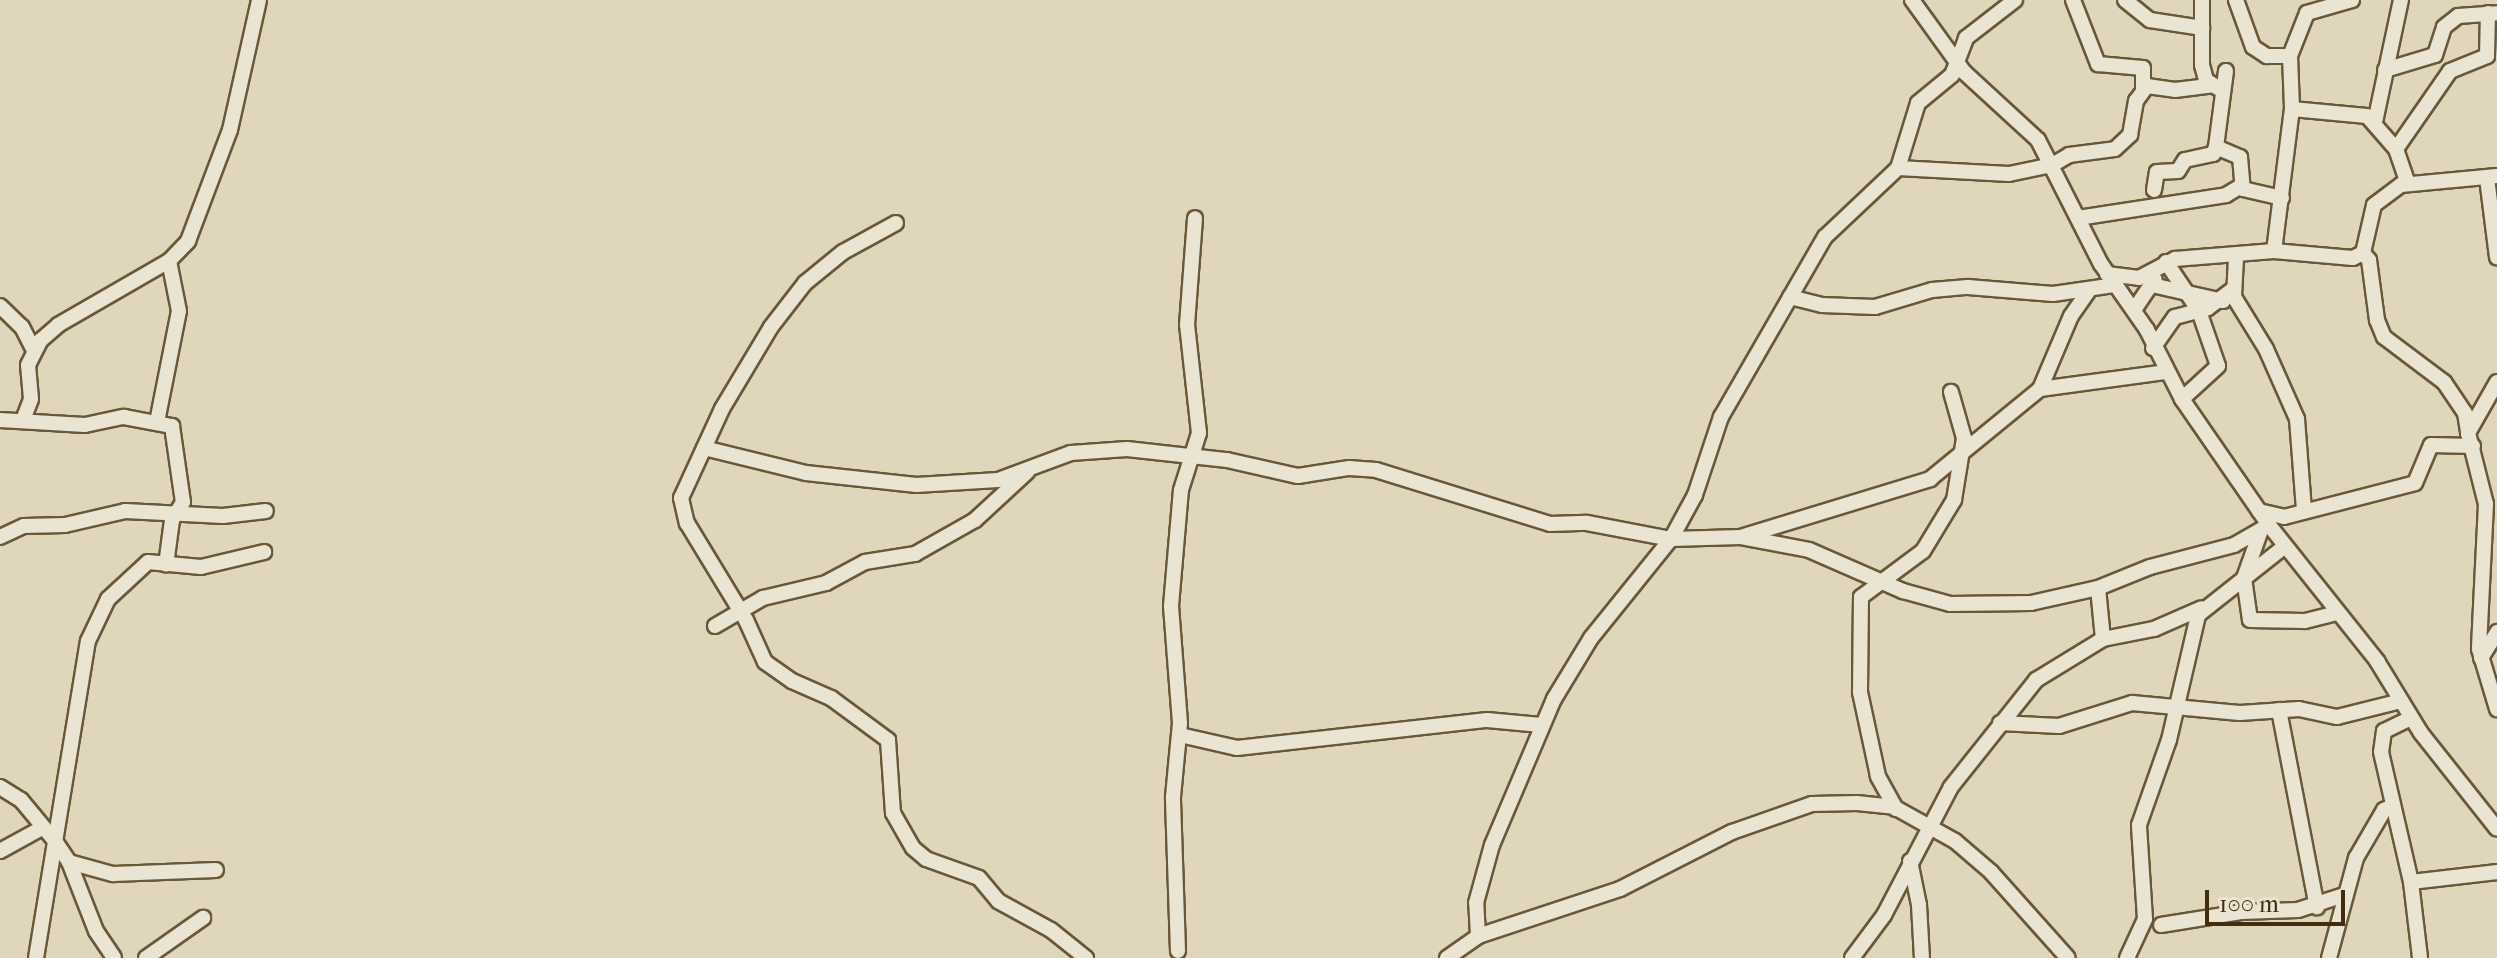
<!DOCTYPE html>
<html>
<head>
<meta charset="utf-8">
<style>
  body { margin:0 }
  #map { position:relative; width:2497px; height:958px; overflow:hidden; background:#dfd6bc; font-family:"IM FELL French Canon",serif }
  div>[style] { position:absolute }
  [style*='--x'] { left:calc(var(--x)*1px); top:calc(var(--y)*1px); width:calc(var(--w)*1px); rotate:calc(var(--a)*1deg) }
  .roads { filter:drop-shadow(2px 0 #6a5738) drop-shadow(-2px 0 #6a5738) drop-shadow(0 2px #6a5738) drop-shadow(0 -2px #6a5738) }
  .minor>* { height:14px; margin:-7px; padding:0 7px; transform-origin:7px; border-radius:7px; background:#eae4d3 }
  span { translate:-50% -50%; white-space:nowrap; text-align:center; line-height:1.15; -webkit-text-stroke:6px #eae4d3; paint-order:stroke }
  .scale { position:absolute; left:2205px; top:890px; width:140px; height:36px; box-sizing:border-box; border:4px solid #432d0c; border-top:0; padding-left:10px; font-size:24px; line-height:28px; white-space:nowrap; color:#432d0c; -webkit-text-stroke:6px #eae4d3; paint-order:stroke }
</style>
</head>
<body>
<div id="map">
  <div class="roads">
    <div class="minor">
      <div style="--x:1912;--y:0;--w:89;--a:54.2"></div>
      <div style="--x:1964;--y:72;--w:100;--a:42.6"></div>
      <div style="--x:2038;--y:140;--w:139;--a:63.1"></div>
      <div style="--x:2101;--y:264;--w:80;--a:55.1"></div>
      <div style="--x:2147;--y:330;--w:77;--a:63.1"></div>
      <div style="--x:2182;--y:399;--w:153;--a:55.4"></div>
      <div style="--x:2269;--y:525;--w:174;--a:51.5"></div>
      <div style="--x:2377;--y:661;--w:84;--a:58.6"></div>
      <div style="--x:2421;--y:733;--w:122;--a:51.6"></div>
      <div style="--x:2073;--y:0;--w:69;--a:68.7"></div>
      <div style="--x:2098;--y:64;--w:45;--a:5.1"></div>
      <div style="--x:2143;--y:68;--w:21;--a:90"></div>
      <div style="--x:2125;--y:0;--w:32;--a:39"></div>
      <div style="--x:2150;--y:20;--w:53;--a:8.7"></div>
      <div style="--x:2202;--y:0;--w:65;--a:90"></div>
      <div style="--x:2202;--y:65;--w:16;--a:75"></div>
      <div style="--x:2206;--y:80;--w:14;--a:34"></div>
      <div style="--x:2236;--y:0;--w:50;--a:70.1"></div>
      <div style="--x:2253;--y:47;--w:17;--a:33"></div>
      <div style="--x:2267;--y:56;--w:23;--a:0"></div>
      <div style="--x:2352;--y:0;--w:47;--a:163.9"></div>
      <div style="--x:2307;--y:13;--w:46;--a:111.6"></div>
      <div style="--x:2290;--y:56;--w:53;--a:87.8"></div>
      <div style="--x:2292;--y:109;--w:75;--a:5.3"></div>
      <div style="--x:2367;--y:116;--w:44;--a:48.7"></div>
      <div style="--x:2396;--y:149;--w:37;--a:71"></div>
      <div style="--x:2385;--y:70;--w:52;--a:-16.7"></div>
      <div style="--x:2435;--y:55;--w:29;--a:-72"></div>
      <div style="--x:2444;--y:27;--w:18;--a:-38"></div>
      <div style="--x:2458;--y:16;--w:39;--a:-4"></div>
      <div style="--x:2226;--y:71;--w:77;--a:97.5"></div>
      <div style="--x:2216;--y:147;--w:26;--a:23"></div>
      <div style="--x:2240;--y:157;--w:32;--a:85"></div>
      <div style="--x:2243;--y:189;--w:40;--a:13"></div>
      <div style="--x:2375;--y:122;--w:125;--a:-78"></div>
      <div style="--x:2396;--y:149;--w:95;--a:-55.3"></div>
      <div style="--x:2450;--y:71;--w:40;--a:-22"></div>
      <div style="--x:2487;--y:56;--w:43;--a:-88.7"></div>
      <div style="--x:1898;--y:168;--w:111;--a:3.1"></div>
      <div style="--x:2009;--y:174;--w:44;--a:-11.8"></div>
      <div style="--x:2052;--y:165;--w:20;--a:-30"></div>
      <div style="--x:2069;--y:155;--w:46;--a:-7.4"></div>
      <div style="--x:2115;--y:149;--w:21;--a:-43"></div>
      <div style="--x:2130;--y:135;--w:35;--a:-80"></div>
      <div style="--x:2136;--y:101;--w:19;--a:-54"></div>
      <div style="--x:2147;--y:86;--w:28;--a:8"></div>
      <div style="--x:2175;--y:90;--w:38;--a:-7"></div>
      <div style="--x:2487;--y:178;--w:80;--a:82.8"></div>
      <div style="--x:2154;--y:190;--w:18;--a:-81"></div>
      <div style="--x:2157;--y:172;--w:21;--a:-3"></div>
      <div style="--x:2178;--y:171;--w:13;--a:-58"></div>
      <div style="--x:2185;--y:160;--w:29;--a:-12"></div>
      <div style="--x:2213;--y:154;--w:8;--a:-67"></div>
      <div style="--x:2078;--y:218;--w:150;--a:-8.8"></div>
      <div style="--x:2226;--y:195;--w:17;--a:-31"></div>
      <div style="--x:896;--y:223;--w:60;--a:151.3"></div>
      <div style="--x:843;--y:252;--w:49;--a:140.8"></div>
      <div style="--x:805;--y:283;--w:56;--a:127.7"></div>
      <div style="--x:771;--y:327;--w:96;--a:120.9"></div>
      <div style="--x:722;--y:409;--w:98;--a:114.7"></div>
      <div style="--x:681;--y:498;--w:26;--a:77"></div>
      <div style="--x:687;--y:523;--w:114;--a:58.7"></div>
      <div style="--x:746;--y:620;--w:46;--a:65.7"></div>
      <div style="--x:765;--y:662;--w:33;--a:35"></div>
      <div style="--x:792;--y:681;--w:43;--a:23.6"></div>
      <div style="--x:831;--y:698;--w:71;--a:36.4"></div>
      <div style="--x:888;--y:740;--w:73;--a:86.1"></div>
      <div style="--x:893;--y:813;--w:40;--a:60.3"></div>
      <div style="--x:913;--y:848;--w:17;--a:40"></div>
      <div style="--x:926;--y:859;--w:56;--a:19.7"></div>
      <div style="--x:979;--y:878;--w:30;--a:50"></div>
      <div style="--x:998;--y:901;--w:60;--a:28.7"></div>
      <div style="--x:1051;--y:930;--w:45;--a:38.7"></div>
      <div style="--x:2274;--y:251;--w:143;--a:-82.8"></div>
      <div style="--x:2363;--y:253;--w:9;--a:49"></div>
      <div style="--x:2369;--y:260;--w:61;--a:82.4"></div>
      <div style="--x:2377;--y:320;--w:18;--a:68"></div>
      <div style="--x:2384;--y:337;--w:75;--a:36.9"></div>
      <div style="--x:2444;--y:382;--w:37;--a:56"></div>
      <div style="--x:2465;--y:413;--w:19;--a:81"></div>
      <div style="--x:2236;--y:258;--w:39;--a:93"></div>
      <div style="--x:2234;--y:297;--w:61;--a:58.4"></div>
      <div style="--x:2266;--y:349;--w:77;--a:66.1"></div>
      <div style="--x:2297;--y:419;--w:92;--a:85.6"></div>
      <div style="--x:2166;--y:262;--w:59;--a:56"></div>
      <div style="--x:2199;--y:311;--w:58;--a:70.9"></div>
      <div style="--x:2218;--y:366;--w:49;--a:137.5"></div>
      <div style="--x:2107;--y:274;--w:32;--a:7"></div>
      <div style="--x:2139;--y:278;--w:41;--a:-27.8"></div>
      <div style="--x:2175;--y:259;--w:99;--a:-4.6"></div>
      <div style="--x:2274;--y:251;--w:79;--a:5.1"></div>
      <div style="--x:2353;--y:258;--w:11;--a:-27"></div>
      <div style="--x:2363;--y:253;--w:49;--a:-77.1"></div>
      <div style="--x:2374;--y:205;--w:34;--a:-37"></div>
      <div style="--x:2401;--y:185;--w:96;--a:-5.4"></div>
      <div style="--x:2152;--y:285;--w:73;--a:12.7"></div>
      <div style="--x:1790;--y:297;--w:33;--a:14"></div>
      <div style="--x:1822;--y:305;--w:53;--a:2.2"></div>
      <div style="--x:1875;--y:307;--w:59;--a:-16.6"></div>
      <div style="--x:1932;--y:290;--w:36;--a:-5"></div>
      <div style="--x:1968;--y:287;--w:85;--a:4.7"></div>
      <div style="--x:2053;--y:294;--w:63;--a:-8.3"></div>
      <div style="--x:0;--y:306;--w:30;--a:44"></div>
      <div style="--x:22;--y:327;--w:25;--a:63"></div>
      <div style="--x:2134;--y:310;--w:37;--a:-56"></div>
      <div style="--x:2153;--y:348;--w:38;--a:-55"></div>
      <div style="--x:2175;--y:317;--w:34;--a:-15"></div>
      <div style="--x:2208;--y:308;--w:31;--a:-37"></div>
      <div style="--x:2497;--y:382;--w:59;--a:119.6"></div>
      <div style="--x:2468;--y:433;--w:73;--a:75.8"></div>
      <div style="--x:2486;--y:504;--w:145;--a:92.8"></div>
      <div style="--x:2479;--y:649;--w:63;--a:73.3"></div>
      <div style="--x:2040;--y:389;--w:126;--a:-7.7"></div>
      <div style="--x:0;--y:420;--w:85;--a:3.4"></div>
      <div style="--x:85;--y:425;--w:40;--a:-12"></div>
      <div style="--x:124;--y:417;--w:49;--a:10.6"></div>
      <div style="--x:172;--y:426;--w:77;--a:81.8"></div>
      <div style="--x:183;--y:502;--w:21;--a:121"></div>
      <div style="--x:172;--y:520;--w:45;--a:97.6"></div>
      <div style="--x:23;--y:420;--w:22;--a:-69"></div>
      <div style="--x:31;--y:399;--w:34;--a:-95"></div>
      <div style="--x:28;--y:365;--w:28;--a:-63"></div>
      <div style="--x:41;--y:340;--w:23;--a:-41"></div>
      <div style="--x:58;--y:325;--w:128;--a:-30"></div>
      <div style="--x:169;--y:261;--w:28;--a:-46"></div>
      <div style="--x:188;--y:241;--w:119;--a:-69.3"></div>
      <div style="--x:230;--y:130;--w:133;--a:-77.4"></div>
      <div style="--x:157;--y:422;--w:113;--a:-78.8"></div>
      <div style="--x:179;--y:311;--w:51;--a:-101.3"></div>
      <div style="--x:704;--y:448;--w:105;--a:13.8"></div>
      <div style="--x:806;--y:473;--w:111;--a:6.2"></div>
      <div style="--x:916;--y:485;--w:82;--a:-3.5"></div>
      <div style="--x:998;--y:480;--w:78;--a:-20.3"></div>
      <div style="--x:1071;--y:453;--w:56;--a:-4.1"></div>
      <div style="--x:1127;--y:449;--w:101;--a:6.3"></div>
      <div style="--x:1227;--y:460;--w:73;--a:12.7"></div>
      <div style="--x:1298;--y:476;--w:52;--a:-8.9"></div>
      <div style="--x:1349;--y:468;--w:27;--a:4"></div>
      <div style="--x:1376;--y:470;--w:182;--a:17.2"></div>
      <div style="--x:1550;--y:524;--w:37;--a:-2"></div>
      <div style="--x:1587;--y:523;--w:86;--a:10.8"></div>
      <div style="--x:1671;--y:539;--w:70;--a:-1.6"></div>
      <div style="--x:1741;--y:537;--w:69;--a:10.8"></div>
      <div style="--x:1809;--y:550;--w:103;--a:23.6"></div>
      <div style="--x:1903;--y:591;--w:49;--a:15.5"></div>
      <div style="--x:1950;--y:604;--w:81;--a:-0.7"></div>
      <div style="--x:2031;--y:603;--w:69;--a:-12.6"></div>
      <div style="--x:2259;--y:511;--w:26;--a:13"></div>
      <div style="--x:2284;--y:517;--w:135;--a:-14.5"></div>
      <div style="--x:2415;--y:483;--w:41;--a:-67.2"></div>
      <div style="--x:2431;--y:445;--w:42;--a:1.4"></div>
      <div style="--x:2261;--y:530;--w:51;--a:109.5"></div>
      <div style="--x:2244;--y:578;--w:42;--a:81.9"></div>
      <div style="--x:2250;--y:620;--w:55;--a:1"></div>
      <div style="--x:2305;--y:621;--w:33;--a:-14"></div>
      <div style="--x:1744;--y:536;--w:195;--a:-17"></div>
      <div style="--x:1930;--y:479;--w:142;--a:-39.3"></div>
      <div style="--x:2040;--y:389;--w:79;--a:-67"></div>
      <div style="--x:2071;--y:316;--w:32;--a:-55"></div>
      <div style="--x:0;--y:537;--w:26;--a:-25"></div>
      <div style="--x:24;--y:526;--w:41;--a:-1.4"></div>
      <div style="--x:65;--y:525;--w:62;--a:-13.1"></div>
      <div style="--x:125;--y:511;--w:98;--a:2.9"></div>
      <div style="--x:223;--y:516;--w:43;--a:-6.6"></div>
      <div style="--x:715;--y:626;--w:56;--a:-30.3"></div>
      <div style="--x:763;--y:598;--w:65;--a:-13.4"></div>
      <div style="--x:826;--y:583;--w:44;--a:-28.3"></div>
      <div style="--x:865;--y:562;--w:51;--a:-9.1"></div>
      <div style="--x:915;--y:554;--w:69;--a:-29.5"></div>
      <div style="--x:975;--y:520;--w:71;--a:-42.7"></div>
      <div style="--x:2103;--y:639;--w:51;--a:-95.6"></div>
      <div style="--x:2098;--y:588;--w:56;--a:-22"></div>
      <div style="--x:2150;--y:567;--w:87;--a:-14.7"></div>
      <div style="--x:2234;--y:545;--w:40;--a:-29.7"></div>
      <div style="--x:2481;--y:658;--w:31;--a:-58"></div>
      <div style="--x:2279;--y:710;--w:201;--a:79.1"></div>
      <div style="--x:2411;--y:718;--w:30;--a:154"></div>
      <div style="--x:2384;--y:731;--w:21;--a:98"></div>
      <div style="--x:2381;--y:752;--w:133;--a:77"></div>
      <div style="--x:2411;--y:882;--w:77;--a:83.2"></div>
      <div style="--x:2000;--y:723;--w:59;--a:2.9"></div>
      <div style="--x:2059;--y:726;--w:77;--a:-17.5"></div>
      <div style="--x:2132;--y:703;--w:108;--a:5.3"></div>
      <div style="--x:2240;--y:713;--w:59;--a:-3.9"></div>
      <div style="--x:2299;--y:709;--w:39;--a:12"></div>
      <div style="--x:2337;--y:717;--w:66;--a:-14"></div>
      <div style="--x:1180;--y:735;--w:58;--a:12.8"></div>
      <div style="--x:1237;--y:748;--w:252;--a:-6.4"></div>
      <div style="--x:1487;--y:720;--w:54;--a:5.3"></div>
      <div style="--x:0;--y:787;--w:25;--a:32"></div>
      <div style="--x:21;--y:800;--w:53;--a:50.3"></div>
      <div style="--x:55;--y:841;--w:25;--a:56"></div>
      <div style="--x:69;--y:862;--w:74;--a:68.6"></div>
      <div style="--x:96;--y:931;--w:32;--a:56"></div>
      <div style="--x:1896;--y:809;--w:38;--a:-119"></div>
      <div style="--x:1878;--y:776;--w:86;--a:-102.1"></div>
      <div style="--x:1860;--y:692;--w:95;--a:-89.4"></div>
      <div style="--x:1861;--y:597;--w:77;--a:-36.6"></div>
      <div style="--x:1923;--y:551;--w:60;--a:-58.7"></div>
      <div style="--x:1954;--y:500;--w:63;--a:-80.8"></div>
      <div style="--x:1964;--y:438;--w:48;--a:-105.8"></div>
      <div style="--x:0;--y:851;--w:48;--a:-28.7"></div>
      <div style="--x:1910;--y:861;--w:45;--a:78.4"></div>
      <div style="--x:1919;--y:905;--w:53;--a:86.8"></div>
      <div style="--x:69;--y:862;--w:46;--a:15.3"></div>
      <div style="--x:113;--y:874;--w:103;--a:-2.2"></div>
      <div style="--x:2411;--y:882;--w:87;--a:-6.6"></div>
      <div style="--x:2161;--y:925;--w:81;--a:-9.2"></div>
      <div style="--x:2241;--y:912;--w:57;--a:-2"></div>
      <div style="--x:2298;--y:910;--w:48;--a:-18.1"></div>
      <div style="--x:1478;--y:936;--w:33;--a:-93"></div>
      <div style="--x:1476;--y:903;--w:60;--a:-74.6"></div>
      <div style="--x:1492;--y:845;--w:159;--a:-67"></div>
      <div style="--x:1554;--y:699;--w:71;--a:-58.8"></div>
      <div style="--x:1591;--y:638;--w:127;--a:-51.1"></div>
      <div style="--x:1671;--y:539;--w:50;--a:-61.4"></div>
      <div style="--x:1695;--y:495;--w:82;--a:-71.6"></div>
      <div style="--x:1721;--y:417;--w:208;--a:-60"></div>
      <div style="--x:1825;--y:237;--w:100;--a:-43.4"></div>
      <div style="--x:1898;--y:168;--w:68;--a:-72.9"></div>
      <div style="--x:1918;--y:103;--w:44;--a:-39.5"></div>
      <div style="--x:1952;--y:75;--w:40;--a:-69"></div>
      <div style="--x:1966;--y:38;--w:62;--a:-37.8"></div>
      <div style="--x:1178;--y:951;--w:154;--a:-91.9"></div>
      <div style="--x:1173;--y:797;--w:74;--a:-84.6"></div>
      <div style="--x:1180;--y:723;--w:117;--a:-94.4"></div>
      <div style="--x:1171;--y:606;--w:116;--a:-85.1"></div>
      <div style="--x:1181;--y:490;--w:60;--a:-72.5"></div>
      <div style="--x:1199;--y:433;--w:109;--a:-96.3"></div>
      <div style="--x:1187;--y:325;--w:107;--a:-85.7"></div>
      <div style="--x:36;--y:958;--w:321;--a:-80.7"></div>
      <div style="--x:88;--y:641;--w:47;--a:-64.5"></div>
      <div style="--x:108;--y:599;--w:54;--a:-42.8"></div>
      <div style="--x:148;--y:562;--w:53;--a:5.4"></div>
      <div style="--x:201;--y:567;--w:65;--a:-13.4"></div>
      <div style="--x:146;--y:958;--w:70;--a:-35.1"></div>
      <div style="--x:1447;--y:958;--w:38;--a:-35"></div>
      <div style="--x:1478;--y:936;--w:150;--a:-18.3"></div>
      <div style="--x:1620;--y:889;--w:126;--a:-27"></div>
      <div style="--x:1732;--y:832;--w:85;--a:-19.3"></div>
      <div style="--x:1812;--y:804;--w:45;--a:-1.3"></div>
      <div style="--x:1857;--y:803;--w:37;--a:6"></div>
      <div style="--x:1894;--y:807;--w:70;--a:29.1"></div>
      <div style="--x:1955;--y:841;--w:48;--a:40.7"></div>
      <div style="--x:1991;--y:872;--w:115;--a:48.2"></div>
      <div style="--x:1852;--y:958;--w:54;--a:-53.3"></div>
      <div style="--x:1884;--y:915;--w:144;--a:-62.4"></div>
      <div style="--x:1951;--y:787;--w:137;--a:-51.5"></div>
      <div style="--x:2036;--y:680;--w:79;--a:-31.5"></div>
      <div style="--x:2103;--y:639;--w:52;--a:-11.1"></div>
      <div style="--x:2154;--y:629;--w:52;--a:-23.6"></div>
      <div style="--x:2127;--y:958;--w:43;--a:-65.2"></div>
      <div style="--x:2145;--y:919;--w:94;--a:-93.7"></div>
      <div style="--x:2139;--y:825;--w:90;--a:-70.6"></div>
      <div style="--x:2169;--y:740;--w:128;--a:-76.9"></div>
      <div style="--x:2198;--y:615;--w:111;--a:-38.4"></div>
      <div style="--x:2329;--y:958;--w:104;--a:-74.9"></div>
      <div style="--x:2356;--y:858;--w:56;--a:-59.7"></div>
      <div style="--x:2384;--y:810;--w:10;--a:-24"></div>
    </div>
  </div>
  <div class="scale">100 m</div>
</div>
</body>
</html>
